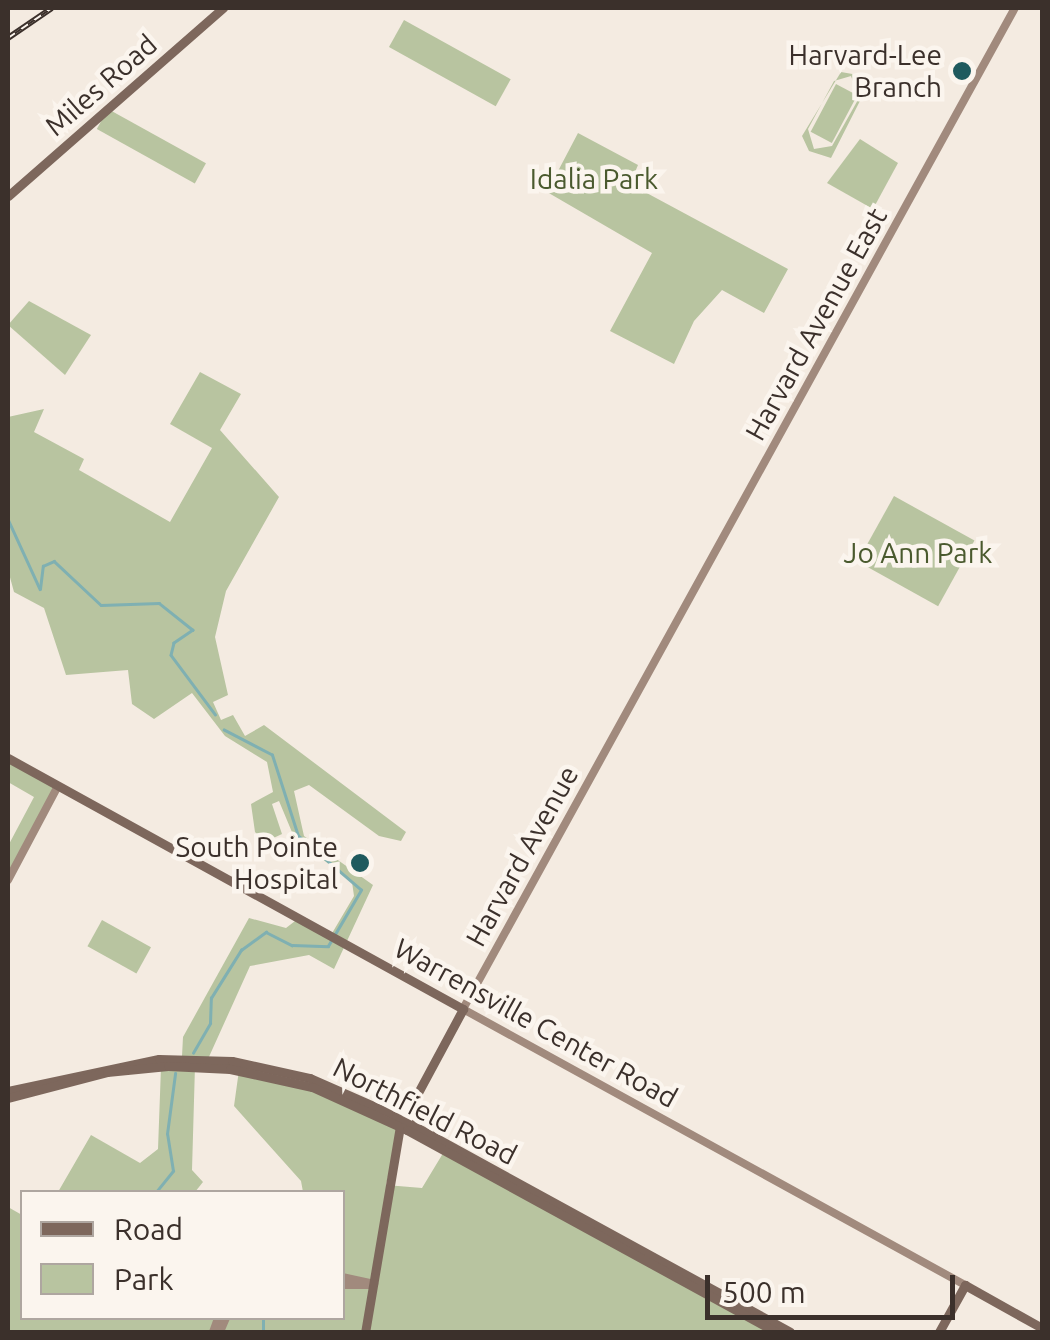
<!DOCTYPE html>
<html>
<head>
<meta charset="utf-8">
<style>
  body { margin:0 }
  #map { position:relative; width:1050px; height:1340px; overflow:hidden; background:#f4ebe1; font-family:Ubuntu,sans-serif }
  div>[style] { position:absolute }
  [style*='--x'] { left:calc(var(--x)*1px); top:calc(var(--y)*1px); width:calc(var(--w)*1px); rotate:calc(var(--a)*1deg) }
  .green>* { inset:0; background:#b8c4a0; transform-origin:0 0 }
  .stream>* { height:2.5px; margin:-1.25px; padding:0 1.25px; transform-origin:1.25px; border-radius:1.25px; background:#7fb0b2 }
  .secondary>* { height:8px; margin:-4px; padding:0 4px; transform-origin:4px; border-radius:4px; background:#a18a7d }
  .primary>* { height:9px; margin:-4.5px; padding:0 4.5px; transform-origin:4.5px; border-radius:4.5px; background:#7d675c }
  .rail>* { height:6px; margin-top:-3px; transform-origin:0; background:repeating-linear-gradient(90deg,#fbf5ee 0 8px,#3b302b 0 16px); box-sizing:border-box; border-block:2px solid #3b302b }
  .dots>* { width:28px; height:28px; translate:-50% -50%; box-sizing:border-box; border:5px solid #fbf5ee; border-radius:50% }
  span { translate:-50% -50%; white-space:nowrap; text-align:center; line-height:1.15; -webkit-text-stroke:9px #fbf5ee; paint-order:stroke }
  .poi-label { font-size:28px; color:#3b302b }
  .right { translate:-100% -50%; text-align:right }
  .street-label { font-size:28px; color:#3b302b }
  .park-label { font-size:28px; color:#4a5a2e }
  .frame { position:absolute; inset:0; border:10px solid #3b302b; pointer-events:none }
  .legend { position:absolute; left:20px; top:1190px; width:325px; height:130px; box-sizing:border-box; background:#fbf5ee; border:2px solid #aea6a0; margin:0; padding:12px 18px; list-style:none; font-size:30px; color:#3b302b }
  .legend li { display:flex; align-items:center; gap:20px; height:50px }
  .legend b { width:50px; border:2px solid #aea6a0 }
  .scale { position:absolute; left:705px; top:1275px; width:250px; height:45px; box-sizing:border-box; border:5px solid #3b302b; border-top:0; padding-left:12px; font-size:30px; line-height:35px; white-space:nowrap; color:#3b302b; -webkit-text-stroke:8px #fbf5ee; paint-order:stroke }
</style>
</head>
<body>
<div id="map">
  <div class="green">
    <div style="left:404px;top:20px;width:122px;height:31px;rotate:29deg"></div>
    <div style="clip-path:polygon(evenodd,841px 72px,858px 75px,865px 91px,831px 158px,809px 151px,802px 136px,841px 72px,851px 76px,859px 98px,832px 146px,814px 149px,808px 129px,834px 81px,851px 76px)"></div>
    <div style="left:836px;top:84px;width:24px;height:54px;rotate:28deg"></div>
    <div style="left:108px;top:109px;width:112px;height:23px;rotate:29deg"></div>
    <div style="clip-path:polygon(578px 133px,638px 165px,630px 184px,788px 269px,764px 313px,722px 290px,694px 321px,674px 364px,610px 331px,652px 253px,547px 192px)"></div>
    <div style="clip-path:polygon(860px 139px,898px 163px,873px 209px,827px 183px)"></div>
    <div style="clip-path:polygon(29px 301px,91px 335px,65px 375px,8px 325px)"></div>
    <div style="clip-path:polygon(200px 372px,241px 394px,220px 430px,279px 497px,226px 591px,215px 637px,228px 695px,213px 702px,221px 720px,233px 715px,245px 736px,264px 725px,406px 832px,401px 841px,379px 836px,309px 785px,294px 791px,304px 836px,373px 885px,334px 969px,309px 955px,250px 966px,208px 1059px,182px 1056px,183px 1037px,249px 918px,286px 928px,299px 918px,331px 935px,354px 896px,352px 882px,294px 837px,279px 801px,272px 804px,282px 834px,265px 842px,255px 832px,251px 804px,273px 792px,267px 762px,225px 736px,192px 693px,154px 719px,132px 704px,128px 670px,66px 675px,44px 608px,14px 592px,8px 570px,8px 417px,44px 409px,34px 432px,84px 459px,79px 470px,170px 522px,212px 448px,170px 424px)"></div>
    <div style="left:894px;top:496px;width:92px;height:75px;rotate:29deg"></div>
    <div style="clip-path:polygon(8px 758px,58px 786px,8px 880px,8px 846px,34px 797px,8px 782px)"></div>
    <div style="left:102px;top:920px;width:56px;height:30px;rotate:29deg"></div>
    <div style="clip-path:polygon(195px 1066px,192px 1170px,203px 1182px,195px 1192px,58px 1192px,91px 1135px,140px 1163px,158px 1149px,161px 1067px)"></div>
    <div style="clip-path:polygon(239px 1070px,282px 1078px,400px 1126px,386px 1185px,422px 1188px,445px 1150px,770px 1332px,8px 1332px,8px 1207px,22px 1215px,22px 1318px,342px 1318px,342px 1192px,303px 1192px,301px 1181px,234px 1106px)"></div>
  </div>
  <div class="stream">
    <div style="--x:8;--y:519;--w:77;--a:65.4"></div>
    <div style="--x:40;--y:589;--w:23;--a:-83"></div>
    <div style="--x:43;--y:566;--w:12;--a:-24"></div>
    <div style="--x:54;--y:561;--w:64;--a:43.1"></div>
    <div style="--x:101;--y:605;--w:58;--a:-2"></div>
    <div style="--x:159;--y:603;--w:43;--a:38.5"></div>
    <div style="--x:193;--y:630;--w:23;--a:146"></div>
    <div style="--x:174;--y:643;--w:12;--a:104"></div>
    <div style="--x:171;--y:655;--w:74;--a:53.3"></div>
    <div style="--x:193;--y:1053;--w:34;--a:-60"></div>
    <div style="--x:210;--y:1023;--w:25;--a:-88"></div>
    <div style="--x:211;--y:998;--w:57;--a:-58"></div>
    <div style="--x:241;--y:950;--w:31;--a:-36"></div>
    <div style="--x:266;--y:932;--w:29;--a:27"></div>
    <div style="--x:292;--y:945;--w:36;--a:2"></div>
    <div style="--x:328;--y:946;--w:65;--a:-59.5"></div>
    <div style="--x:361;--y:890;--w:83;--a:-139.4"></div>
    <div style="--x:298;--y:836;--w:85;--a:-107.8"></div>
    <div style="--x:272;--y:755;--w:54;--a:-152.5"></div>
    <div style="--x:156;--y:1192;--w:27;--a:-51"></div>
    <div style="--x:173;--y:1171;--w:37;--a:-99"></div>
    <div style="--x:167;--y:1134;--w:61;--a:-82.4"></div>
    <div style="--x:263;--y:1332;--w:14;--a:-90"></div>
  </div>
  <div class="secondary">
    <div style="--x:8;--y:880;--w:106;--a:-62"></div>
    <div style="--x:342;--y:1277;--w:33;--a:12"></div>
    <div style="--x:342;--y:1285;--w:30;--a:0"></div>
    <div style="--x:965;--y:1285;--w:573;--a:-151.2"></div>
    <div style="--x:463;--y:1009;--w:1143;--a:-61.13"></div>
    <div style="--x:213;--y:1332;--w:15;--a:-70"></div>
    <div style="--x:220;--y:1332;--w:15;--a:-67"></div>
  </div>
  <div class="primary">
    <div style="--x:8;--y:196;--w:286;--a:-41.2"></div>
    <div style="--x:8;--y:758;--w:520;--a:28.88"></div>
    <div style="--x:463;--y:1009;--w:133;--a:118.3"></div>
    <div style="--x:400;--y:1126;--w:209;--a:99.6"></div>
    <div style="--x:8;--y:1091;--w:154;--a:-12"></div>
    <div style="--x:159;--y:1059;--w:73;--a:1.6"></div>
    <div style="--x:232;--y:1061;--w:80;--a:12.3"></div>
    <div style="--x:310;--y:1078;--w:94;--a:23.8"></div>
    <div style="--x:396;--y:1116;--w:449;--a:28.7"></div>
    <div style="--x:8;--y:1098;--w:102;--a:-14.7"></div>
    <div style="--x:107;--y:1072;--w:61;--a:-5.6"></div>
    <div style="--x:168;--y:1066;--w:62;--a:2.8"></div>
    <div style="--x:230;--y:1069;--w:84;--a:12.4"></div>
    <div style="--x:312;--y:1087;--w:104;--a:24.4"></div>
    <div style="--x:407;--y:1130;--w:421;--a:28.7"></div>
    <div style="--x:939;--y:1332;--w:54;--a:-61"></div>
    <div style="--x:965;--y:1285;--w:88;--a:29.2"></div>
  </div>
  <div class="rail">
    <div style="--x:8;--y:38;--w:53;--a:-34.3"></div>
  </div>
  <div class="dots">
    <div style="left:962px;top:71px;background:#1f5a5e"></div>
    <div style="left:360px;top:863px;background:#1f5a5e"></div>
  </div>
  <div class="poi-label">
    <span class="right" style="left:942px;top:71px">Harvard-Lee<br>Branch</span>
    <span class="right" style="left:338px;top:863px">South Pointe<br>Hospital</span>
  </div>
  <div class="street-label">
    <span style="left:101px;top:85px;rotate:-41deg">Miles Road</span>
    <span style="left:816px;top:324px;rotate:-61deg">Harvard Avenue East</span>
    <span style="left:522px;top:856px;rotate:-61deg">Harvard Avenue</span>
    <span style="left:536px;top:1023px;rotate:29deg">Warrensville Center Road</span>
    <span style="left:425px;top:1111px;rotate:27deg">Northfield Road</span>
  </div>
  <div class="park-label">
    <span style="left:594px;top:179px">Idalia Park</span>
    <span style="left:918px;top:553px">Jo Ann Park</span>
  </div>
  <div class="frame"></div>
  <ul class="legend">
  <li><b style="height:12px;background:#7d675c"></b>Road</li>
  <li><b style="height:28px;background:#b8c4a0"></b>Park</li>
  </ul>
  <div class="scale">500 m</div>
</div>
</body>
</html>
